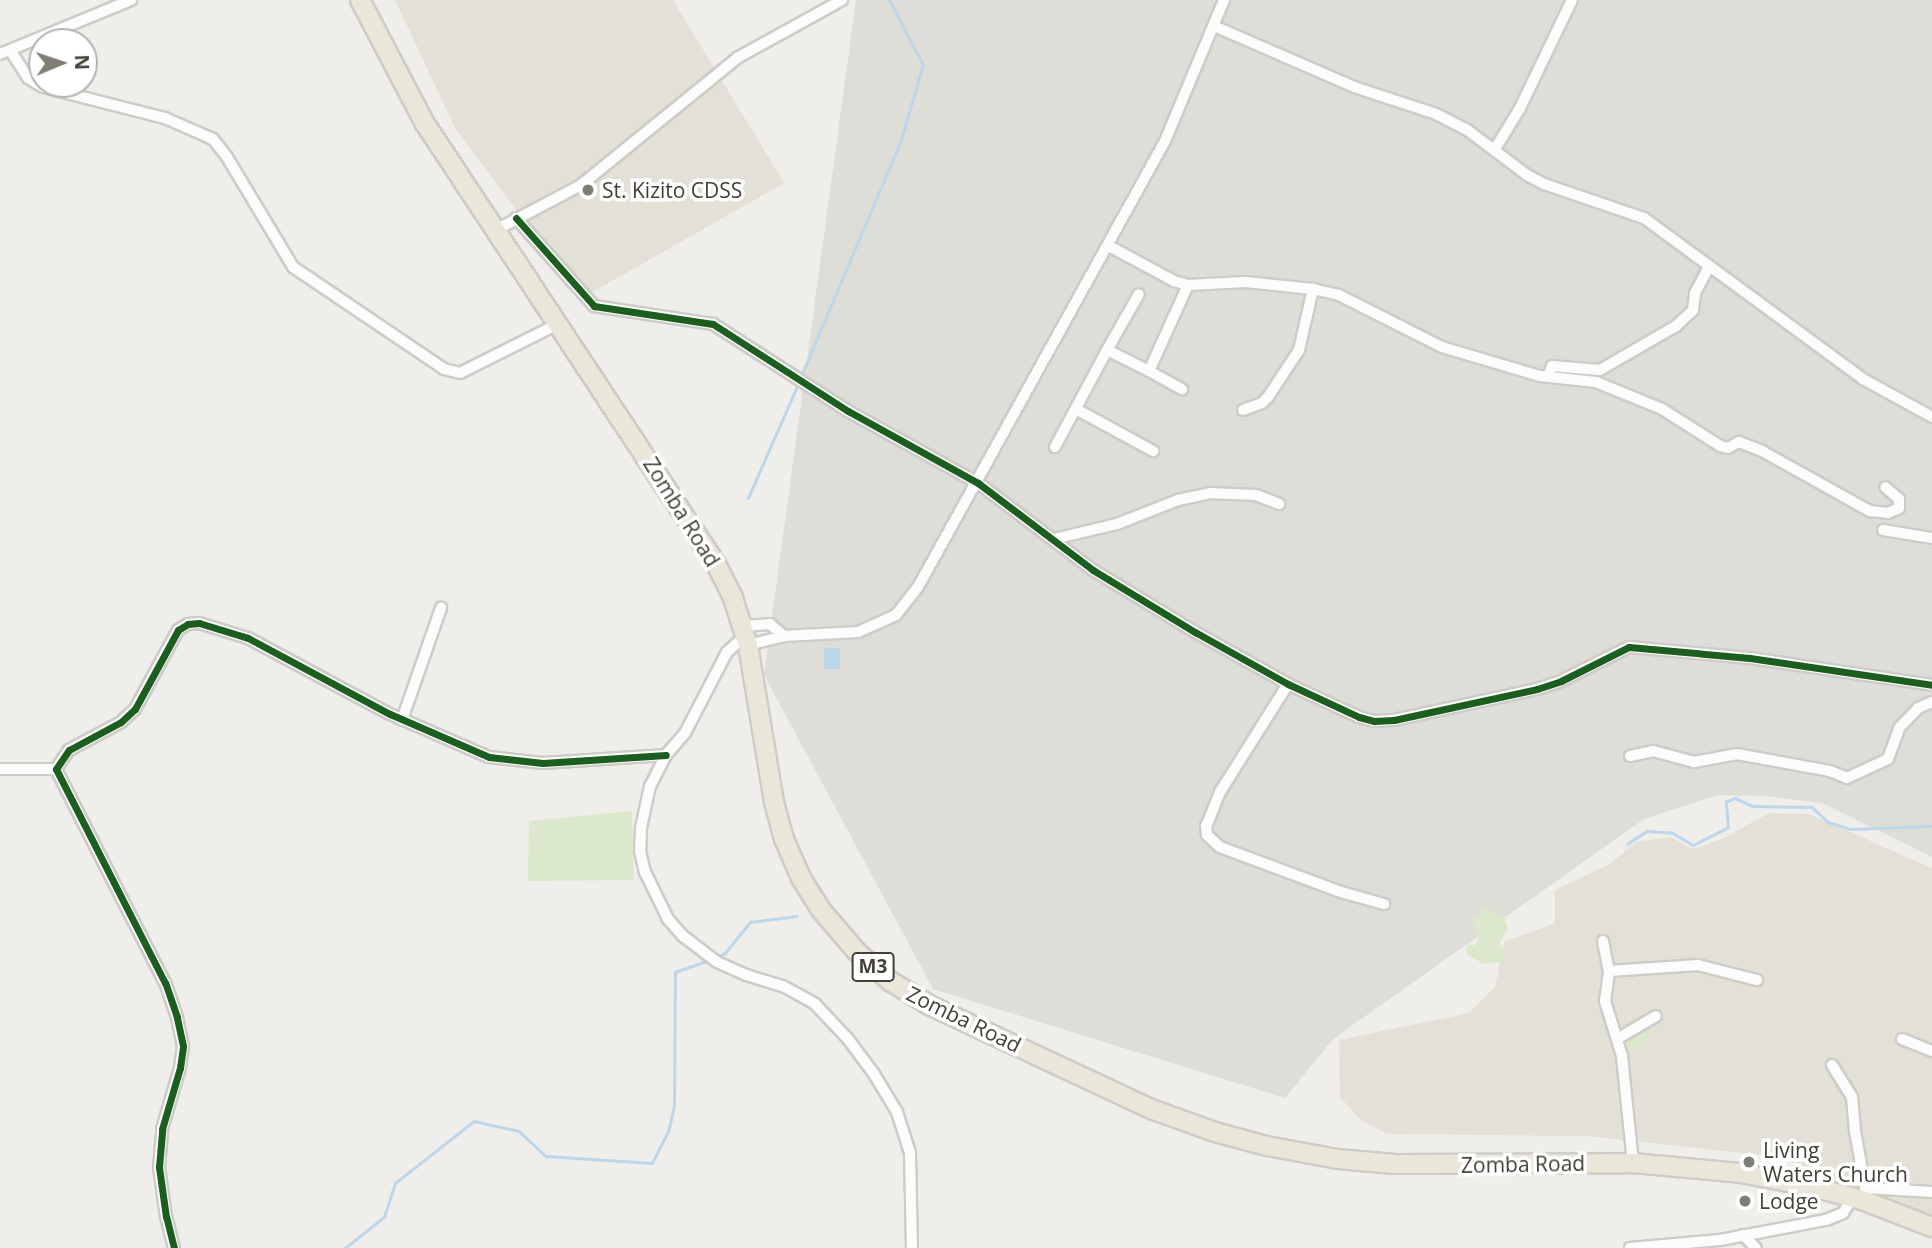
<!DOCTYPE html>
<html>
<head>
<meta charset="utf-8">
<style>
  body { margin:0 }
  #map { position:relative; width:1932px; height:1248px; overflow:hidden; background:#efeeea; font-family:"Open Sans",sans-serif }
  div>[style] { position:absolute }
  [style*='--x'] { left:calc(var(--x)*1px); top:calc(var(--y)*1px); width:calc(var(--w)*1px); rotate:calc(var(--a)*1deg) }
  .residential>* { inset:0; background:#e3e0d8 }
  .industrial>* { inset:0; background:#dfddd8 }
  .green>* { inset:0; background:#dbe8cc }
  .water>* { inset:0; background:#bdd6ea; transform-origin:0 0 }
  .stream>* { height:2.5px; margin:-1.25px; padding:0 1.25px; transform-origin:1.25px; border-radius:1.25px; background:#bdd6ea }
  .roads { filter:drop-shadow(2px 0 #cdccc7) drop-shadow(-2px 0 #cdccc7) drop-shadow(0 2px #cdccc7) drop-shadow(0 -2px #cdccc7) }
  .street>* { height:10px; margin:-5px; padding:0 5px; transform-origin:5px; border-radius:5px; background:#fdfcfc }
  .highway>* { height:18px; margin:-9px; padding:0 9px; transform-origin:9px; border-radius:9px; background:#eae6da }
  .cycleway>* { height:7px; margin:-3.5px; padding:0 3.5px; transform-origin:3.5px; border-radius:3.5px; background:#1b5e20 }
  .dots>* { width:19px; height:19px; translate:-50% -50%; box-sizing:border-box; border:4px solid #fff; border-radius:50% }
  span { translate:-50% -50%; white-space:nowrap; text-align:center; line-height:1.15; -webkit-text-stroke:7px #fff; paint-order:stroke }
  .shield-label span { padding:2px 5px; background:#fff; border:2px solid; border-radius:5px; -webkit-text-stroke-width:0 }
  .shield-label { font-size:19px; color:#444037; font-weight:700 }
  .poi-label { font-size:21px; color:#444037 }
  .left { translate:0 -50%; text-align:left }
  .street-label { font-size:21px; color:#444037 }
  .north { position:absolute; left:28px; top:28px; width:70px; height:70px; box-sizing:border-box; background:#fff; border:2px solid #b4b3af; border-radius:50%; rotate:88deg; font-size:19px; font-weight:700; line-height:28px; text-align:center; color:#444037 }
  .north::after { content:''; display:block; margin:auto; width:24px; height:32px; background:#807d76; clip-path:polygon(50% 0,100% 100%,50% 72%,0 100%) }
</style>
</head>
<body>
<div id="map">
  <div class="residential">
    <div style="clip-path:polygon(395px 0,673px 0,784px 183px,584px 297px,574px 288px,455px 128px)"></div>
    <div style="clip-path:polygon(1769px 813px,1809px 814px,1932px 868px,1932px 1216px,1779px 1157px,1586px 1136px,1387px 1134px,1361px 1120px,1340px 1097px,1339px 1040px,1469px 1013px,1495px 987px,1504px 942px,1555px 923px,1555px 890px,1610px 864px,1636px 842px,1671px 837px,1693px 849px,1722px 839px)"></div>
  </div>
  <div class="industrial">
    <div style="clip-path:polygon(856px 0,1932px 0,1932px 857px,1822px 803px,1766px 796px,1718px 795px,1644px 819px,1333px 1039px,1285px 1098px,933px 989px,764px 675px)"></div>
  </div>
  <div class="green">
    <div style="clip-path:polygon(632px 811px,634px 880px,528px 881px,529px 821px)"></div>
    <div style="clip-path:polygon(1484px 907px,1504px 917px,1508px 929px,1500px 941px,1504px 955px,1500px 962px,1484px 964px,1466px 954px,1467px 945px,1475px 945px,1479px 936px,1471px 919px,1480px 917px)"></div>
    <div style="clip-path:polygon(1658px 1019px,1642px 1049px,1624px 1049px,1625px 1040px)"></div>
  </div>
  <div class="water">
    <div style="left:824px;top:648px;width:16px;height:21px"></div>
  </div>
  <div class="stream">
    <div style="--x:801;--y:376;--w:253;--a:-67"></div>
    <div style="--x:900;--y:143;--w:81;--a:-73.6"></div>
    <div style="--x:923;--y:65;--w:73;--a:-117.6"></div>
    <div style="--x:748;--y:498;--w:127;--a:-66.3"></div>
    <div style="--x:1627;--y:844;--w:24;--a:-33"></div>
    <div style="--x:1647;--y:831;--w:26;--a:4"></div>
    <div style="--x:1673;--y:833;--w:23;--a:31"></div>
    <div style="--x:1693;--y:845;--w:39;--a:-27"></div>
    <div style="--x:1728;--y:827;--w:25;--a:-95"></div>
    <div style="--x:1726;--y:802;--w:10;--a:-24"></div>
    <div style="--x:1735;--y:798;--w:19;--a:25"></div>
    <div style="--x:1752;--y:806;--w:60;--a:1"></div>
    <div style="--x:1812;--y:807;--w:22;--a:43"></div>
    <div style="--x:1828;--y:822;--w:24;--a:17"></div>
    <div style="--x:1851;--y:829;--w:81;--a:-2.1"></div>
    <div style="--x:716;--y:958;--w:10;--a:-29"></div>
    <div style="--x:725;--y:953;--w:40;--a:-51"></div>
    <div style="--x:750;--y:922;--w:47;--a:-7.3"></div>
    <div style="--x:345;--y:1248;--w:50;--a:-38.5"></div>
    <div style="--x:384;--y:1217;--w:36;--a:-72"></div>
    <div style="--x:395;--y:1183;--w:100;--a:-38.1"></div>
    <div style="--x:474;--y:1121;--w:46;--a:12.5"></div>
    <div style="--x:519;--y:1131;--w:37;--a:43"></div>
    <div style="--x:546;--y:1156;--w:106;--a:3.8"></div>
    <div style="--x:652;--y:1163;--w:35;--a:-63"></div>
    <div style="--x:668;--y:1132;--w:27;--a:-77"></div>
    <div style="--x:674;--y:1106;--w:134;--a:-89.6"></div>
    <div style="--x:675;--y:972;--w:37;--a:-19"></div>
  </div>
  <div class="roads">
    <div class="street">
      <div style="--x:1214;--y:26;--w:153;--a:23.5"></div>
      <div style="--x:1354;--y:87;--w:86;--a:18.2"></div>
      <div style="--x:1436;--y:114;--w:34;--a:27"></div>
      <div style="--x:1466;--y:129;--w:76;--a:37"></div>
      <div style="--x:1527;--y:175;--w:19;--a:28"></div>
      <div style="--x:1544;--y:184;--w:106;--a:18.8"></div>
      <div style="--x:1644;--y:218;--w:272;--a:36.3"></div>
      <div style="--x:1863;--y:379;--w:79;--a:28.8"></div>
      <div style="--x:10;--y:50;--w:33;--a:57"></div>
      <div style="--x:28;--y:78;--w:17;--a:31"></div>
      <div style="--x:43;--y:87;--w:126;--a:14.3"></div>
      <div style="--x:165;--y:118;--w:52;--a:23.6"></div>
      <div style="--x:213;--y:139;--w:23;--a:52"></div>
      <div style="--x:227;--y:157;--w:128;--a:59"></div>
      <div style="--x:293;--y:267;--w:182;--a:34"></div>
      <div style="--x:444;--y:369;--w:16;--a:14"></div>
      <div style="--x:460;--y:373;--w:110;--a:-26.6"></div>
      <div style="--x:0;--y:54;--w:142;--a:-22.4"></div>
      <div style="--x:1495;--y:149;--w:48;--a:-58.6"></div>
      <div style="--x:1520;--y:108;--w:120;--a:-64.3"></div>
      <div style="--x:516;--y:218;--w:118;--a:48.4"></div>
      <div style="--x:594;--y:306;--w:120;--a:8.6"></div>
      <div style="--x:713;--y:324;--w:161;--a:32.8"></div>
      <div style="--x:848;--y:411;--w:149;--a:29"></div>
      <div style="--x:978;--y:483;--w:144;--a:37.1"></div>
      <div style="--x:1093;--y:570;--w:119;--a:31.3"></div>
      <div style="--x:1195;--y:632;--w:107;--a:29.2"></div>
      <div style="--x:1288;--y:684;--w:78;--a:24.9"></div>
      <div style="--x:1359;--y:717;--w:16;--a:15"></div>
      <div style="--x:1374;--y:721;--w:20;--a:-3"></div>
      <div style="--x:1394;--y:720;--w:146;--a:-12.2"></div>
      <div style="--x:1537;--y:689;--w:25;--a:-18"></div>
      <div style="--x:1561;--y:681;--w:76;--a:-26.6"></div>
      <div style="--x:1629;--y:647;--w:121;--a:5.2"></div>
      <div style="--x:1750;--y:658;--w:184;--a:8.4"></div>
      <div style="--x:496;--y:230;--w:96;--a:-27.9"></div>
      <div style="--x:581;--y:185;--w:201;--a:-39.1"></div>
      <div style="--x:737;--y:58;--w:120;--a:-28.9"></div>
      <div style="--x:1109;--y:246;--w:74;--a:28.3"></div>
      <div style="--x:1174;--y:281;--w:15;--a:16"></div>
      <div style="--x:1188;--y:285;--w:58;--a:-3"></div>
      <div style="--x:1246;--y:282;--w:67;--a:6"></div>
      <div style="--x:1313;--y:289;--w:27;--a:13"></div>
      <div style="--x:1339;--y:295;--w:115;--a:26.8"></div>
      <div style="--x:1442;--y:347;--w:102;--a:16.5"></div>
      <div style="--x:1540;--y:376;--w:56;--a:6.1"></div>
      <div style="--x:1596;--y:382;--w:71;--a:22.2"></div>
      <div style="--x:1662;--y:409;--w:69;--a:32.5"></div>
      <div style="--x:1720;--y:446;--w:8;--a:14"></div>
      <div style="--x:1728;--y:448;--w:13;--a:-29"></div>
      <div style="--x:1739;--y:442;--w:25;--a:21"></div>
      <div style="--x:1762;--y:451;--w:124;--a:29.1"></div>
      <div style="--x:1870;--y:511;--w:18;--a:6"></div>
      <div style="--x:1888;--y:513;--w:12;--a:-24"></div>
      <div style="--x:1899;--y:508;--w:9;--a:-90"></div>
      <div style="--x:1899;--y:499;--w:18;--a:-139"></div>
      <div style="--x:1107;--y:350;--w:64;--a:-60.3"></div>
      <div style="--x:1149;--y:371;--w:38;--a:29"></div>
      <div style="--x:1548;--y:376;--w:11;--a:-68"></div>
      <div style="--x:1552;--y:366;--w:48;--a:4.8"></div>
      <div style="--x:1600;--y:370;--w:88;--a:-30.1"></div>
      <div style="--x:1676;--y:326;--w:23;--a:-43"></div>
      <div style="--x:1693;--y:310;--w:17;--a:-83"></div>
      <div style="--x:1695;--y:293;--w:30;--a:-62"></div>
      <div style="--x:1076;--y:409;--w:88;--a:28.6"></div>
      <div style="--x:1243;--y:410;--w:20;--a:-20"></div>
      <div style="--x:1262;--y:403;--w:8;--a:-45"></div>
      <div style="--x:1268;--y:397;--w:56;--a:-56.6"></div>
      <div style="--x:1299;--y:350;--w:63;--a:-77.1"></div>
      <div style="--x:1055;--y:447;--w:110;--a:-61.8"></div>
      <div style="--x:1107;--y:350;--w:47;--a:26.6"></div>
      <div style="--x:1149;--y:371;--w:94;--a:-65.6"></div>
      <div style="--x:1883;--y:530;--w:50;--a:9.3"></div>
      <div style="--x:1054;--y:539;--w:65;--a:-13.4"></div>
      <div style="--x:1117;--y:524;--w:66;--a:-21.5"></div>
      <div style="--x:1178;--y:500;--w:33;--a:-12"></div>
      <div style="--x:1210;--y:493;--w:46;--a:2.5"></div>
      <div style="--x:1256;--y:495;--w:25;--a:21"></div>
      <div style="--x:743;--y:626;--w:27;--a:-4"></div>
      <div style="--x:770;--y:624;--w:18;--a:41"></div>
      <div style="--x:746;--y:635;--w:25;--a:138"></div>
      <div style="--x:727;--y:652;--w:91;--a:117.4"></div>
      <div style="--x:685;--y:733;--w:29;--a:131"></div>
      <div style="--x:666;--y:755;--w:35;--a:117"></div>
      <div style="--x:650;--y:786;--w:43;--a:102.1"></div>
      <div style="--x:641;--y:828;--w:23;--a:92"></div>
      <div style="--x:640;--y:851;--w:22;--a:77"></div>
      <div style="--x:645;--y:872;--w:52;--a:63.9"></div>
      <div style="--x:668;--y:919;--w:23;--a:49"></div>
      <div style="--x:683;--y:936;--w:43;--a:37.4"></div>
      <div style="--x:717;--y:962;--w:32;--a:24"></div>
      <div style="--x:746;--y:975;--w:39;--a:17"></div>
      <div style="--x:783;--y:986;--w:37;--a:29"></div>
      <div style="--x:815;--y:1004;--w:48;--a:46.7"></div>
      <div style="--x:848;--y:1039;--w:44;--a:53.4"></div>
      <div style="--x:874;--y:1074;--w:44;--a:58.8"></div>
      <div style="--x:897;--y:1112;--w:43;--a:72.4"></div>
      <div style="--x:910;--y:1153;--w:95;--a:88.8"></div>
      <div style="--x:748;--y:645;--w:37;--a:-14"></div>
      <div style="--x:784;--y:636;--w:74;--a:-3.1"></div>
      <div style="--x:858;--y:632;--w:42;--a:-24.1"></div>
      <div style="--x:896;--y:615;--w:36;--a:-52"></div>
      <div style="--x:918;--y:587;--w:510;--a:-61.02"></div>
      <div style="--x:1165;--y:141;--w:153;--a:-67.3"></div>
      <div style="--x:1288;--y:684;--w:128;--a:122.2"></div>
      <div style="--x:1220;--y:792;--w:37;--a:112"></div>
      <div style="--x:1206;--y:826;--w:9;--a:84"></div>
      <div style="--x:1207;--y:835;--w:18;--a:43"></div>
      <div style="--x:1220;--y:847;--w:129;--a:20.4"></div>
      <div style="--x:1341;--y:892;--w:45;--a:15.6"></div>
      <div style="--x:402;--y:720;--w:119;--a:-70.8"></div>
      <div style="--x:1630;--y:756;--w:24;--a:-12"></div>
      <div style="--x:1653;--y:751;--w:42;--a:15"></div>
      <div style="--x:1694;--y:762;--w:44;--a:-10.5"></div>
      <div style="--x:1737;--y:754;--w:95;--a:10.4"></div>
      <div style="--x:1830;--y:771;--w:18;--a:22"></div>
      <div style="--x:1847;--y:778;--w:45;--a:-24.9"></div>
      <div style="--x:1888;--y:759;--w:33;--a:-70"></div>
      <div style="--x:1899;--y:728;--w:28;--a:-46"></div>
      <div style="--x:1918;--y:708;--w:15;--a:-23"></div>
      <div style="--x:0;--y:769;--w:56;--a:0"></div>
      <div style="--x:1603;--y:941;--w:31;--a:79"></div>
      <div style="--x:1617;--y:1039;--w:45;--a:-30.5"></div>
      <div style="--x:1902;--y:1039;--w:32;--a:22"></div>
      <div style="--x:1832;--y:1065;--w:38;--a:58"></div>
      <div style="--x:1852;--y:1097;--w:34;--a:85"></div>
      <div style="--x:1855;--y:1131;--w:73;--a:79.8"></div>
      <div style="--x:1633;--y:1163;--w:108;--a:-95.9"></div>
      <div style="--x:1622;--y:1056;--w:58;--a:-107.2"></div>
      <div style="--x:1605;--y:1001;--w:30;--a:-82"></div>
      <div style="--x:1609;--y:971;--w:89;--a:-3.9"></div>
      <div style="--x:1698;--y:965;--w:61;--a:14.3"></div>
      <div style="--x:1866;--y:1188;--w:66;--a:3.5"></div>
      <div style="--x:1743;--y:1235;--w:18;--a:45"></div>
      <div style="--x:174;--y:1248;--w:32;--a:-104"></div>
      <div style="--x:166;--y:1217;--w:50;--a:-98"></div>
      <div style="--x:159;--y:1167;--w:38;--a:-85"></div>
      <div style="--x:162;--y:1129;--w:64;--a:-73.6"></div>
      <div style="--x:180;--y:1068;--w:22;--a:-82"></div>
      <div style="--x:183;--y:1046;--w:30;--a:-102"></div>
      <div style="--x:177;--y:1017;--w:36;--a:-109"></div>
      <div style="--x:165;--y:983;--w:240;--a:-117"></div>
      <div style="--x:56;--y:769;--w:23;--a:-56"></div>
      <div style="--x:69;--y:750;--w:59;--a:-28.3"></div>
      <div style="--x:121;--y:722;--w:19;--a:-43"></div>
      <div style="--x:135;--y:709;--w:90;--a:-61.4"></div>
      <div style="--x:178;--y:630;--w:12;--a:-31"></div>
      <div style="--x:188;--y:624;--w:11;--a:-5"></div>
      <div style="--x:199;--y:623;--w:51;--a:17"></div>
      <div style="--x:248;--y:638;--w:161;--a:28.2"></div>
      <div style="--x:390;--y:714;--w:108;--a:23.5"></div>
      <div style="--x:489;--y:757;--w:54;--a:6.3"></div>
      <div style="--x:543;--y:763;--w:123;--a:-3.7"></div>
      <div style="--x:1630;--y:1248;--w:90;--a:-5.1"></div>
      <div style="--x:1720;--y:1240;--w:108;--a:-10.7"></div>
      <div style="--x:1826;--y:1220;--w:18;--a:-22"></div>
      <div style="--x:1843;--y:1213;--w:17;--a:-59"></div>
    </div>
    <div class="highway">
      <div style="--x:360;--y:0;--w:138;--a:62.3"></div>
      <div style="--x:424;--y:122;--w:530;--a:56.55"></div>
      <div style="--x:716;--y:564;--w:38;--a:63"></div>
      <div style="--x:733;--y:598;--w:49;--a:72.3"></div>
      <div style="--x:748;--y:645;--w:159;--a:80.6"></div>
      <div style="--x:774;--y:802;--w:38;--a:75"></div>
      <div style="--x:784;--y:839;--w:43;--a:66.4"></div>
      <div style="--x:801;--y:878;--w:38;--a:58"></div>
      <div style="--x:821;--y:910;--w:55;--a:49.4"></div>
      <div style="--x:857;--y:952;--w:44;--a:41.3"></div>
      <div style="--x:890;--y:981;--w:48;--a:31.4"></div>
      <div style="--x:931;--y:1006;--w:243;--a:25.1"></div>
      <div style="--x:1151;--y:1109;--w:68;--a:19.8"></div>
      <div style="--x:1215;--y:1132;--w:54;--a:15.1"></div>
      <div style="--x:1267;--y:1146;--w:72;--a:10.4"></div>
      <div style="--x:1338;--y:1159;--w:57;--a:5"></div>
      <div style="--x:1395;--y:1164;--w:238;--a:-0.2"></div>
      <div style="--x:1633;--y:1163;--w:107;--a:5.3"></div>
      <div style="--x:1740;--y:1173;--w:66;--a:10.5"></div>
      <div style="--x:1805;--y:1185;--w:59;--a:14.7"></div>
      <div style="--x:1862;--y:1200;--w:75;--a:21.1"></div>
    </div>
  </div>
  <div class="cycleway">
    <div style="--x:516;--y:218;--w:118;--a:48.4"></div>
    <div style="--x:594;--y:306;--w:120;--a:8.6"></div>
    <div style="--x:713;--y:324;--w:161;--a:32.8"></div>
    <div style="--x:848;--y:411;--w:149;--a:29"></div>
    <div style="--x:978;--y:483;--w:144;--a:37.1"></div>
    <div style="--x:1093;--y:570;--w:119;--a:31.3"></div>
    <div style="--x:1195;--y:632;--w:107;--a:29.2"></div>
    <div style="--x:1288;--y:684;--w:78;--a:24.9"></div>
    <div style="--x:1359;--y:717;--w:16;--a:15"></div>
    <div style="--x:1374;--y:721;--w:20;--a:-3"></div>
    <div style="--x:1394;--y:720;--w:146;--a:-12.2"></div>
    <div style="--x:1537;--y:689;--w:25;--a:-18"></div>
    <div style="--x:1561;--y:681;--w:76;--a:-26.6"></div>
    <div style="--x:1629;--y:647;--w:121;--a:5.2"></div>
    <div style="--x:1750;--y:658;--w:184;--a:8.4"></div>
    <div style="--x:174;--y:1248;--w:32;--a:-104"></div>
    <div style="--x:166;--y:1217;--w:50;--a:-98"></div>
    <div style="--x:159;--y:1167;--w:38;--a:-85"></div>
    <div style="--x:162;--y:1129;--w:64;--a:-73.6"></div>
    <div style="--x:180;--y:1068;--w:22;--a:-82"></div>
    <div style="--x:183;--y:1046;--w:30;--a:-102"></div>
    <div style="--x:177;--y:1017;--w:36;--a:-109"></div>
    <div style="--x:165;--y:983;--w:240;--a:-117"></div>
    <div style="--x:56;--y:769;--w:23;--a:-56"></div>
    <div style="--x:69;--y:750;--w:59;--a:-28.3"></div>
    <div style="--x:121;--y:722;--w:19;--a:-43"></div>
    <div style="--x:135;--y:709;--w:90;--a:-61.4"></div>
    <div style="--x:178;--y:630;--w:12;--a:-31"></div>
    <div style="--x:188;--y:624;--w:11;--a:-5"></div>
    <div style="--x:199;--y:623;--w:51;--a:17"></div>
    <div style="--x:248;--y:638;--w:161;--a:28.2"></div>
    <div style="--x:390;--y:714;--w:108;--a:23.5"></div>
    <div style="--x:489;--y:757;--w:54;--a:6.3"></div>
    <div style="--x:543;--y:763;--w:123;--a:-3.7"></div>
  </div>
  <div class="dots">
    <div style="left:588px;top:190px;background:#807d76"></div>
    <div style="left:1749px;top:1162px;background:#807d76"></div>
    <div style="left:1745px;top:1201px;background:#807d76"></div>
  </div>
  <div class="shield-label">
    <span style="left:873px;top:967px">M3</span>
  </div>
  <div class="poi-label">
    <span class="left" style="left:602px;top:190px">St. Kizito CDSS</span>
    <span class="left" style="left:1763px;top:1162px">Living<br>Waters Church</span>
    <span class="left" style="left:1759px;top:1201px">Lodge</span>
  </div>
  <div class="street-label">
    <span style="left:682px;top:512px;rotate:58deg">Zomba Road</span>
    <span style="left:964px;top:1019px;rotate:26deg">Zomba Road</span>
    <span style="left:1523px;top:1164px;rotate:-1deg">Zomba Road</span>
  </div>
  <div class="north">N</div>
</div>
</body>
</html>
